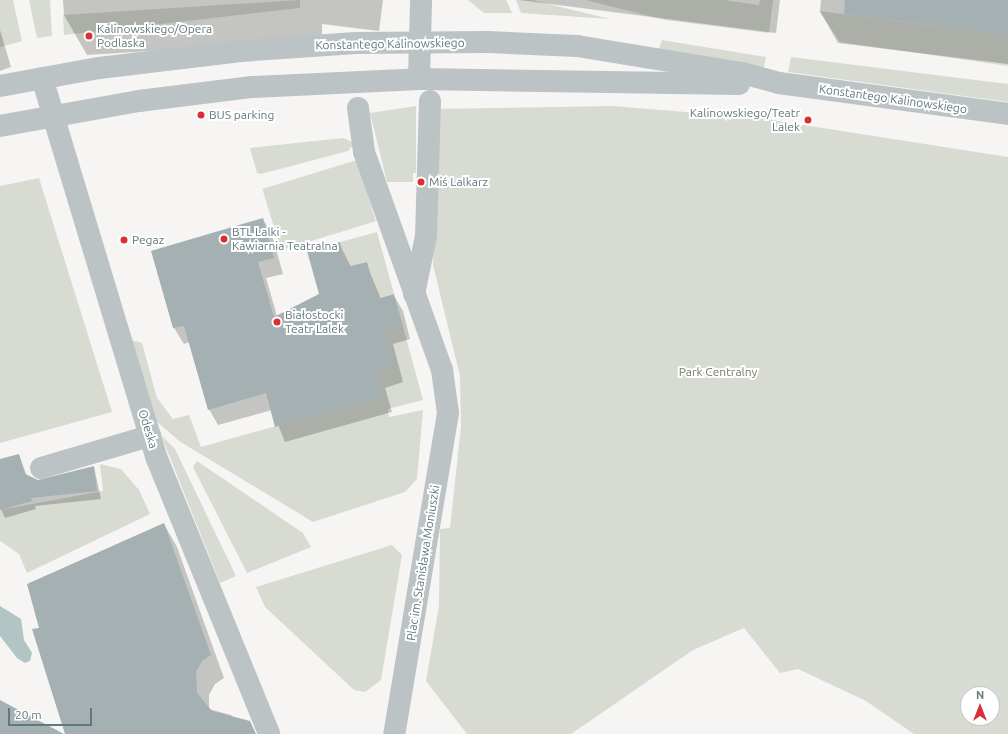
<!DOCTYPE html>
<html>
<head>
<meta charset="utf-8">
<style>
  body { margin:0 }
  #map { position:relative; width:1008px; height:734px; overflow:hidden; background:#f6f5f3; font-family:Ubuntu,sans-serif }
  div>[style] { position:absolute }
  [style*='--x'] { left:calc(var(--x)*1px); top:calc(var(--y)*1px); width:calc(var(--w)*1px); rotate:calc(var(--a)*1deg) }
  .green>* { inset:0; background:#d7dbd2; transform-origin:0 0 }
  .water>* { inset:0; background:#b3c4c4 }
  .shadow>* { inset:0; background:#0003 }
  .building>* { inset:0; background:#a4b0b2 }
  .pedestrian>* { height:22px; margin:-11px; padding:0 11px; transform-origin:11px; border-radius:11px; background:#bcc3c4 }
  .minor>* { height:22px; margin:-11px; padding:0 11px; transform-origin:11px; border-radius:11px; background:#bcc3c4 }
  .tertiary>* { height:22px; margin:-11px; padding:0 11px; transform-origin:11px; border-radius:11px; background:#bcc3c4 }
  .dots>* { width:11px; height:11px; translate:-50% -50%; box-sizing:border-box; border:2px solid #fff; border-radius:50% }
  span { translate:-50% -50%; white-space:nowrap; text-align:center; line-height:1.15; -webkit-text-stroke:4px #fff; paint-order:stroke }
  .poi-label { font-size:12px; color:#62787c }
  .left { translate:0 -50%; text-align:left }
  .right { translate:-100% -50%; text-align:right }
  .street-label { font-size:12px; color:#62787c }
  .park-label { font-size:12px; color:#6f7a65 }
  .north { position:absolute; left:960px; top:686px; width:40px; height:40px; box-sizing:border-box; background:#fff; border:1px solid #c0c9cb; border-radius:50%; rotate:0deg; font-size:11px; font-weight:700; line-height:16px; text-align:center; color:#62787c }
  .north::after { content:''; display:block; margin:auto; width:14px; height:18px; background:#da2f34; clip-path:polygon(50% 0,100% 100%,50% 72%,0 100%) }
  .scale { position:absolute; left:8px; top:708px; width:84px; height:18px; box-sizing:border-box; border:2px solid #62787c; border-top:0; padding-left:5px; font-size:12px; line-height:14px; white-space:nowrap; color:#62787c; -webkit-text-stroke:3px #fff; paint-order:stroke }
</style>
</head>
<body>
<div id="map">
  <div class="green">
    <div style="clip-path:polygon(0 0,13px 0,22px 41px,0 47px)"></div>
    <div style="clip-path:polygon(29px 0,50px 0,52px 36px,37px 38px)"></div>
    <div style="clip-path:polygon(300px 0,300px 8px,64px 35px,63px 15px)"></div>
    <div style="clip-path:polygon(468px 0,506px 0,512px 13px,484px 13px)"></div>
    <div style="clip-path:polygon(516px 0,532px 0,610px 19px,521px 13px)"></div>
    <div style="clip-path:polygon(586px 0,724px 0,759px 5px,760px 0,773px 0,769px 33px,665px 20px)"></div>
    <div style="clip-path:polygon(819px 11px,1008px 35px,1008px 66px,840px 42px)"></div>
    <div style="clip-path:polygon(662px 40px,766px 57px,764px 68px,659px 49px)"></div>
    <div style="clip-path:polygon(791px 57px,1008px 84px,1008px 102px,788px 72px)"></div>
    <div style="clip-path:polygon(416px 106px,416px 173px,413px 173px,413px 182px,387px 182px,370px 113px)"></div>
    <div style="clip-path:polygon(evenodd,613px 106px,759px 118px,1008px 157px,1008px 734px,914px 734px,866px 701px,798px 669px,780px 673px,744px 628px,693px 650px,571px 734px,467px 734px,426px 681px,439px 605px,440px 529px,450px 528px,461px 426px,460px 376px,433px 265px,436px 109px,613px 106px,968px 694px,992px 694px,992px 718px,968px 718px,968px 694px)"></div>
    <div style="clip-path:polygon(343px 138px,355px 143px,348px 151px,261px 174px,257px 173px,250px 148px)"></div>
    <div style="left:357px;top:160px;width:64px;height:99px;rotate:73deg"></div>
    <div style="clip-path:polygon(39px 178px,112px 412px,0 443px,0 186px)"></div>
    <div style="clip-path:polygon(377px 232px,394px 294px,377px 299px,347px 267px,340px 242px)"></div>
    <div style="clip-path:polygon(402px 323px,423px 400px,388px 409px,389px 417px,423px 410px,417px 479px,405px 492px,313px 522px,179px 441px,154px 419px,131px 340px,142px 343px,157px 398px,173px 419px,189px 415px,201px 447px,383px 396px,376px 372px,394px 366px,384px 328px)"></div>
    <div style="clip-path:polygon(161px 435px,175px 449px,236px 576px,220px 583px)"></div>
    <div style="clip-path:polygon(197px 461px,303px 533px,311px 547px,247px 573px,193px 467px)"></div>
    <div style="clip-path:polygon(100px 464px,121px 469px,139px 490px,150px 514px,27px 573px,19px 554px,0 541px,0 510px,103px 491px)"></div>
    <div style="clip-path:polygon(392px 545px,402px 555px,381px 680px,365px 692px,354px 690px,265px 607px,256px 587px)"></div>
  </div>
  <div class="water">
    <div style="clip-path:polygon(0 606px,21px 619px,24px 640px,32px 653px,30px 661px,25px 663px,17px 658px,0 636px)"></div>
  </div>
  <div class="shadow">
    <div style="clip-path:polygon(63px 0,383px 0,379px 31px,322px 24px,322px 40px,87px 55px,64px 15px)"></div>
    <div style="clip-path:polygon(519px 0,780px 0,776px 33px)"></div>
    <div style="clip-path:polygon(821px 0,1008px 0,1008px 64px,838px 43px,820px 11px)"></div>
    <div style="clip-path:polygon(0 30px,11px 67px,0 71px)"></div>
    <div style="clip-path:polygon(263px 219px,272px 235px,283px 274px,266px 278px,277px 316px,320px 294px,339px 243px,351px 267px,366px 263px,381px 299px,394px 296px,403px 311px,410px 339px,393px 344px,403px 382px,385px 388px,392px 412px,285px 442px,272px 410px,218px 425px,209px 409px,190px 342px,184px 344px,174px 328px,152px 251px)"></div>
    <div style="clip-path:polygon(19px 455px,27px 476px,38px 481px,94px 467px,101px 499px,35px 506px,36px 509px,5px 518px,0 507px,0 460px)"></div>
    <div style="clip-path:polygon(164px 524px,177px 547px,224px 678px,215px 684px,209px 695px,209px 709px,231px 715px,242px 734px,66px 734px,40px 628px)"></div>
  </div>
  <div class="building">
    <div style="clip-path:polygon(845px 0,1008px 0,1008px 35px,844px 14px)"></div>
    <div style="clip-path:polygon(263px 218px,274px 258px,258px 262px,274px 317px,319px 294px,307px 251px,340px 242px,347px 267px,367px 262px,377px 299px,394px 294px,402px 323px,384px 328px,395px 367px,376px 372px,383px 396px,275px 427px,266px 393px,208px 410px,184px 326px,173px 328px,151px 251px)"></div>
    <div style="clip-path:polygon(19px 454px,25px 474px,38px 480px,94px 466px,97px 491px,31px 498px,32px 501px,0 510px,0 459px)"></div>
    <div style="clip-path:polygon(164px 523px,211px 655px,202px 661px,196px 672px,197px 693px,212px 711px,250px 721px,256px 734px,65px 734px,32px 629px,39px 628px,27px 584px)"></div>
    <div style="clip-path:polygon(0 700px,64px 734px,0 734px)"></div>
  </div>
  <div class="pedestrian">
    <div style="--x:358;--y:108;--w:44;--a:82.2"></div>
    <div style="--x:364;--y:152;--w:232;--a:70.3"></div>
    <div style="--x:442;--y:370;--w:43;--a:82.1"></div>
    <div style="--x:448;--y:413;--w:326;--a:99.5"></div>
    <div style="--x:414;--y:294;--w:59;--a:-78.3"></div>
    <div style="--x:426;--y:236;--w:135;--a:-88.3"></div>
  </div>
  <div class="minor">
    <div style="--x:53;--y:115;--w:359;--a:73.2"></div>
    <div style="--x:157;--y:459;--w:297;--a:67.8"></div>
    <div style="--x:41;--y:468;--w:114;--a:-16.4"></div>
  </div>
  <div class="tertiary">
    <div style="--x:42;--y:78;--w:39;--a:73"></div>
    <div style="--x:419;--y:79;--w:79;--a:-88.5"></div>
    <div style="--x:0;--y:86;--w:101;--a:-10.3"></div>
    <div style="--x:99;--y:68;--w:143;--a:-6.8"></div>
    <div style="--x:241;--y:51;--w:115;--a:-4"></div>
    <div style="--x:356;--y:43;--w:132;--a:-0.4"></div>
    <div style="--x:488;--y:42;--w:89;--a:2.6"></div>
    <div style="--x:577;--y:46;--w:167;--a:9.3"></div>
    <div style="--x:742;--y:73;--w:38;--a:15"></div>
    <div style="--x:779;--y:83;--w:231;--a:7.7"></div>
    <div style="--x:0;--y:126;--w:141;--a:-10.2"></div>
    <div style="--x:139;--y:101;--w:114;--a:-7.1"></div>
    <div style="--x:252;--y:87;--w:167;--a:-2.7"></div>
    <div style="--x:419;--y:79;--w:320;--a:0.9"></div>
  </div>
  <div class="dots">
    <div style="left:89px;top:36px;background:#da2f34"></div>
    <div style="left:201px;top:115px;background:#da2f34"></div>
    <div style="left:808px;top:120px;background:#da2f34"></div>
    <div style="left:421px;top:182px;background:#da2f34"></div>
    <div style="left:224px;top:239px;background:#da2f34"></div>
    <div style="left:124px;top:240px;background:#da2f34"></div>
    <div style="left:277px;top:322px;background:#da2f34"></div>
  </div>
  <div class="poi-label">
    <span class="left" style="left:97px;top:36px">Kalinowskiego/Opera<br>Podlaska</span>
    <span class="right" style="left:800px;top:120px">Kalinowskiego/Teatr<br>Lalek</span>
    <span class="left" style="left:209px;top:115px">BUS parking</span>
    <span class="left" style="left:429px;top:182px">Miś Lalkarz</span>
    <span class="left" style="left:232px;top:239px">BTL Lalki -<br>Kawiarnia Teatralna</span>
    <span class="left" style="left:132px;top:240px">Pegaz</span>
    <span class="left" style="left:285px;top:322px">Białostocki<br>Teatr Lalek</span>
  </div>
  <div class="street-label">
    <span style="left:390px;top:44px;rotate:-1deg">Konstantego Kalinowskiego</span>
    <span style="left:893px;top:99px;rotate:8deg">Konstantego Kalinowskiego</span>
    <span style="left:148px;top:429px;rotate:73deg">Odeska</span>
    <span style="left:423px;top:563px;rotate:-81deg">Plac im. Stanisława Moniuszki</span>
  </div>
  <div class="park-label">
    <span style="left:718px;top:372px">Park Centralny</span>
  </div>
  <div class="north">N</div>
  <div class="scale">20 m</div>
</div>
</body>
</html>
